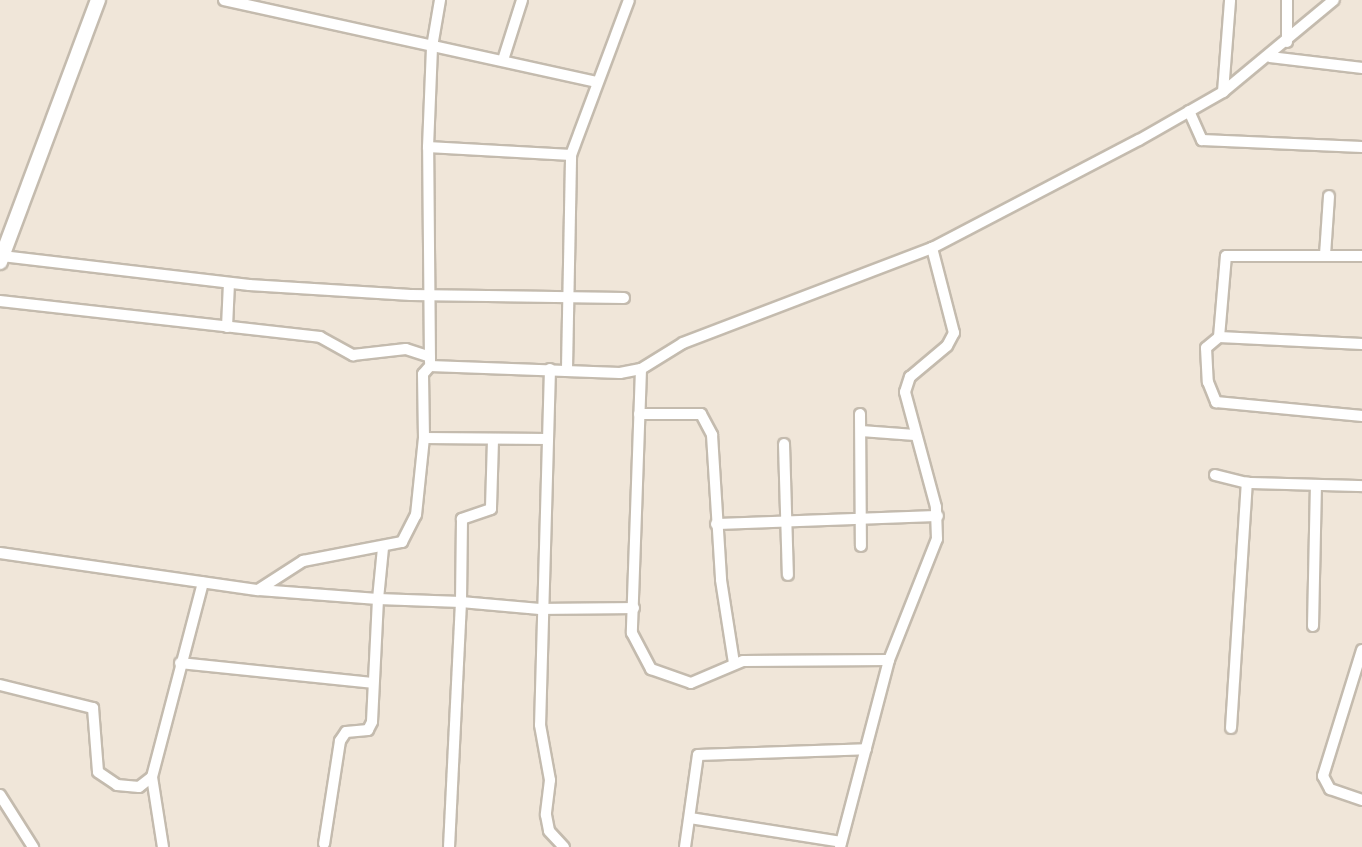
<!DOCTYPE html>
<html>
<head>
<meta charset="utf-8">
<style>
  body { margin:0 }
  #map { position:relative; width:1362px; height:847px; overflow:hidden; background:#f0e6d9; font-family:Barlow,sans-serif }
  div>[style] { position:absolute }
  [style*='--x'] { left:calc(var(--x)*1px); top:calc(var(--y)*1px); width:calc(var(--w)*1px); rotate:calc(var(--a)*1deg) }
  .roads { filter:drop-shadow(2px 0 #c4bbae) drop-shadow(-2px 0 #c4bbae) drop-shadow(0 2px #c4bbae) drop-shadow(0 -2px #c4bbae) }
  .minor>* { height:10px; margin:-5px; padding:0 5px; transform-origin:5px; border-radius:5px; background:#fff }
  .tertiary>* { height:14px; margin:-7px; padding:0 7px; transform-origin:7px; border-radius:7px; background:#fff }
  span { translate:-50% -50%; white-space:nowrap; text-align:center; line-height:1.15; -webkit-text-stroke:6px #fef4e6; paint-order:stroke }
</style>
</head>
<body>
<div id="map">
  <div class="roads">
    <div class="minor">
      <div style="--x:224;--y:0;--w:381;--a:12.4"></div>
      <div style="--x:1287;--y:42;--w:42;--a:-90"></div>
      <div style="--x:1270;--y:57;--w:93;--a:6.8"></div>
      <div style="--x:503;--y:60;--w:63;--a:-72.4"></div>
      <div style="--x:1223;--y:92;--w:92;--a:-85.6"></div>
      <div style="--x:1189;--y:111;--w:32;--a:66"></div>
      <div style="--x:1202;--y:140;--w:160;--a:2.5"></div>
      <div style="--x:428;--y:147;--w:143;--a:3.2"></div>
      <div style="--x:1325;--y:255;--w:59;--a:-86.1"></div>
      <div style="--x:2;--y:256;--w:249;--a:6.7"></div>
      <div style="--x:249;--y:285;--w:162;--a:3.5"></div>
      <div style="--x:411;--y:295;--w:213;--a:0.8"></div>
      <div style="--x:0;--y:301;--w:322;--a:6.4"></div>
      <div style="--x:320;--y:337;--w:38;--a:29"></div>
      <div style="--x:353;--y:355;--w:53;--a:-6.5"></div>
      <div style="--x:406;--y:349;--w:25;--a:18"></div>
      <div style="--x:227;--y:327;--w:44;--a:-87.4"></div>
      <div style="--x:1219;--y:337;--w:81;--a:-85.1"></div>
      <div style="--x:1226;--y:256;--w:136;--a:0"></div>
      <div style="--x:1362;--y:344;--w:143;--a:-177.2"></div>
      <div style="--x:1219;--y:337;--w:17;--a:140"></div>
      <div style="--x:1206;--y:348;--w:34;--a:87"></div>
      <div style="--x:1208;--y:382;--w:22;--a:68"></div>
      <div style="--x:1216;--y:402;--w:147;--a:5.5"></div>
      <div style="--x:430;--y:362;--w:215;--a:-90.5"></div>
      <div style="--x:428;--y:147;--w:100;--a:-87.7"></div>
      <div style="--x:432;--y:47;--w:48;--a:-80.3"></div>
      <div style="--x:567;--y:368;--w:213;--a:-88.9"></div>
      <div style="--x:571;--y:155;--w:165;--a:-69.5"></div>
      <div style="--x:550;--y:369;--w:356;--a:91.6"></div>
      <div style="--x:540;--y:725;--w:56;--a:79.7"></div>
      <div style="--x:550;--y:780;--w:35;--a:97"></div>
      <div style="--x:546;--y:815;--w:16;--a:79"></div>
      <div style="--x:549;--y:831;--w:22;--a:47"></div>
      <div style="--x:641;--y:369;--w:264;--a:92"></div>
      <div style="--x:632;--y:633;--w:41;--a:62.2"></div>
      <div style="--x:651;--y:669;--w:42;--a:19.3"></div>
      <div style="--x:691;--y:683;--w:56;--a:-22.9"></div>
      <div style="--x:743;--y:661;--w:146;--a:-0.4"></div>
      <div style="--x:639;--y:414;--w:62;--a:0"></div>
      <div style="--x:701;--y:414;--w:24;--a:62"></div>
      <div style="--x:712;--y:435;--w:145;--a:86.4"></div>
      <div style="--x:721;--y:580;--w:84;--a:81.1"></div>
      <div style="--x:860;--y:414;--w:132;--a:89.6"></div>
      <div style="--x:861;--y:431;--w:54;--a:4.2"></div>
      <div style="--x:424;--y:438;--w:124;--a:0.5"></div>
      <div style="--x:493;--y:440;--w:69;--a:91.7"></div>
      <div style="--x:491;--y:509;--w:31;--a:161"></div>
      <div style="--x:462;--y:519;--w:83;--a:90.7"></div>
      <div style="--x:461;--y:602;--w:79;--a:5.1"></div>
      <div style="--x:540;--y:609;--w:94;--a:-0.6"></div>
      <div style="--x:784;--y:444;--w:131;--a:88.3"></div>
      <div style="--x:1215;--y:475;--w:33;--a:14"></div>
      <div style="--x:1247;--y:483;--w:115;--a:1.5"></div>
      <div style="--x:716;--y:524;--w:222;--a:-2.1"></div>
      <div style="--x:383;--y:548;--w:51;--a:95.6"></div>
      <div style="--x:378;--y:599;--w:83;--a:2.1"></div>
      <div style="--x:461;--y:602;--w:245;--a:92.8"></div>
      <div style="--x:0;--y:553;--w:261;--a:8.2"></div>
      <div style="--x:258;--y:590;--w:54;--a:-32.8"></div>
      <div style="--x:303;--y:561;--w:101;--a:-10.9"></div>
      <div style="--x:402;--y:542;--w:30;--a:-63"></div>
      <div style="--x:416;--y:515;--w:77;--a:-84.1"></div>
      <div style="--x:424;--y:438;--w:64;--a:-90.9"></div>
      <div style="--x:423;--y:374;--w:11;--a:-49"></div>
      <div style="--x:430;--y:366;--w:190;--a:2.1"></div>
      <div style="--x:620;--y:373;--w:21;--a:-11"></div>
      <div style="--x:641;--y:369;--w:49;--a:-31.8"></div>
      <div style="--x:683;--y:343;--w:267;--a:-20.9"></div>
      <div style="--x:932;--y:248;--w:233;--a:-27.6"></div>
      <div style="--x:1139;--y:140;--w:97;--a:-29.7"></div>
      <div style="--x:1223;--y:92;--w:144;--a:-39.7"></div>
      <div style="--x:259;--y:590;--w:119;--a:4.3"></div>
      <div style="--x:378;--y:599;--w:123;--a:92.8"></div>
      <div style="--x:372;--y:722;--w:9;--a:117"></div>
      <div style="--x:368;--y:730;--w:22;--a:175"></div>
      <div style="--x:346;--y:732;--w:11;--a:124"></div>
      <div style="--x:340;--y:741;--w:104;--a:98.8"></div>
      <div style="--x:1313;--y:626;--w:141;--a:-88.8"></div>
      <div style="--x:1362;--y:650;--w:132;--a:107.2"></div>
      <div style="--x:1323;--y:776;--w:15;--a:62"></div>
      <div style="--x:1330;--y:789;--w:34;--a:19"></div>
      <div style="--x:180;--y:663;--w:193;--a:5.9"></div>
      <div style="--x:0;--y:685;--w:96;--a:13.9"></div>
      <div style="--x:93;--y:708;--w:64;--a:85.5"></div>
      <div style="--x:98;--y:772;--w:23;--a:34"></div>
      <div style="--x:117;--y:785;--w:22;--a:5"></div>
      <div style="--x:139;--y:787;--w:16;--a:-38"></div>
      <div style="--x:152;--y:777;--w:201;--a:-75.3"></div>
      <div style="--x:1231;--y:728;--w:246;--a:-86.3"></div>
      <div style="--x:152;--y:777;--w:71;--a:81.1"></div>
      <div style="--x:0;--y:795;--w:62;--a:57.6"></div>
      <div style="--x:690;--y:818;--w:153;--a:9"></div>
      <div style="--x:685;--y:847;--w:93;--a:-82"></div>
      <div style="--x:698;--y:755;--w:168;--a:-2"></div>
      <div style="--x:840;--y:847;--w:193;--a:-75.3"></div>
      <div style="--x:889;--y:660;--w:130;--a:-68.4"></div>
      <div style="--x:937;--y:539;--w:32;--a:-92"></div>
      <div style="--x:936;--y:507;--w:119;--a:-105.1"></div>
      <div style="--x:905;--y:392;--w:16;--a:-72"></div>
      <div style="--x:910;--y:377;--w:48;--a:-40"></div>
      <div style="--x:947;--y:346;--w:15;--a:-62"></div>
      <div style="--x:954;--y:333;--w:88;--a:-104.5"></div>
    </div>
    <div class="tertiary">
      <div style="--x:0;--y:262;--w:280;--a:-69.5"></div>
    </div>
  </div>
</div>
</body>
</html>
